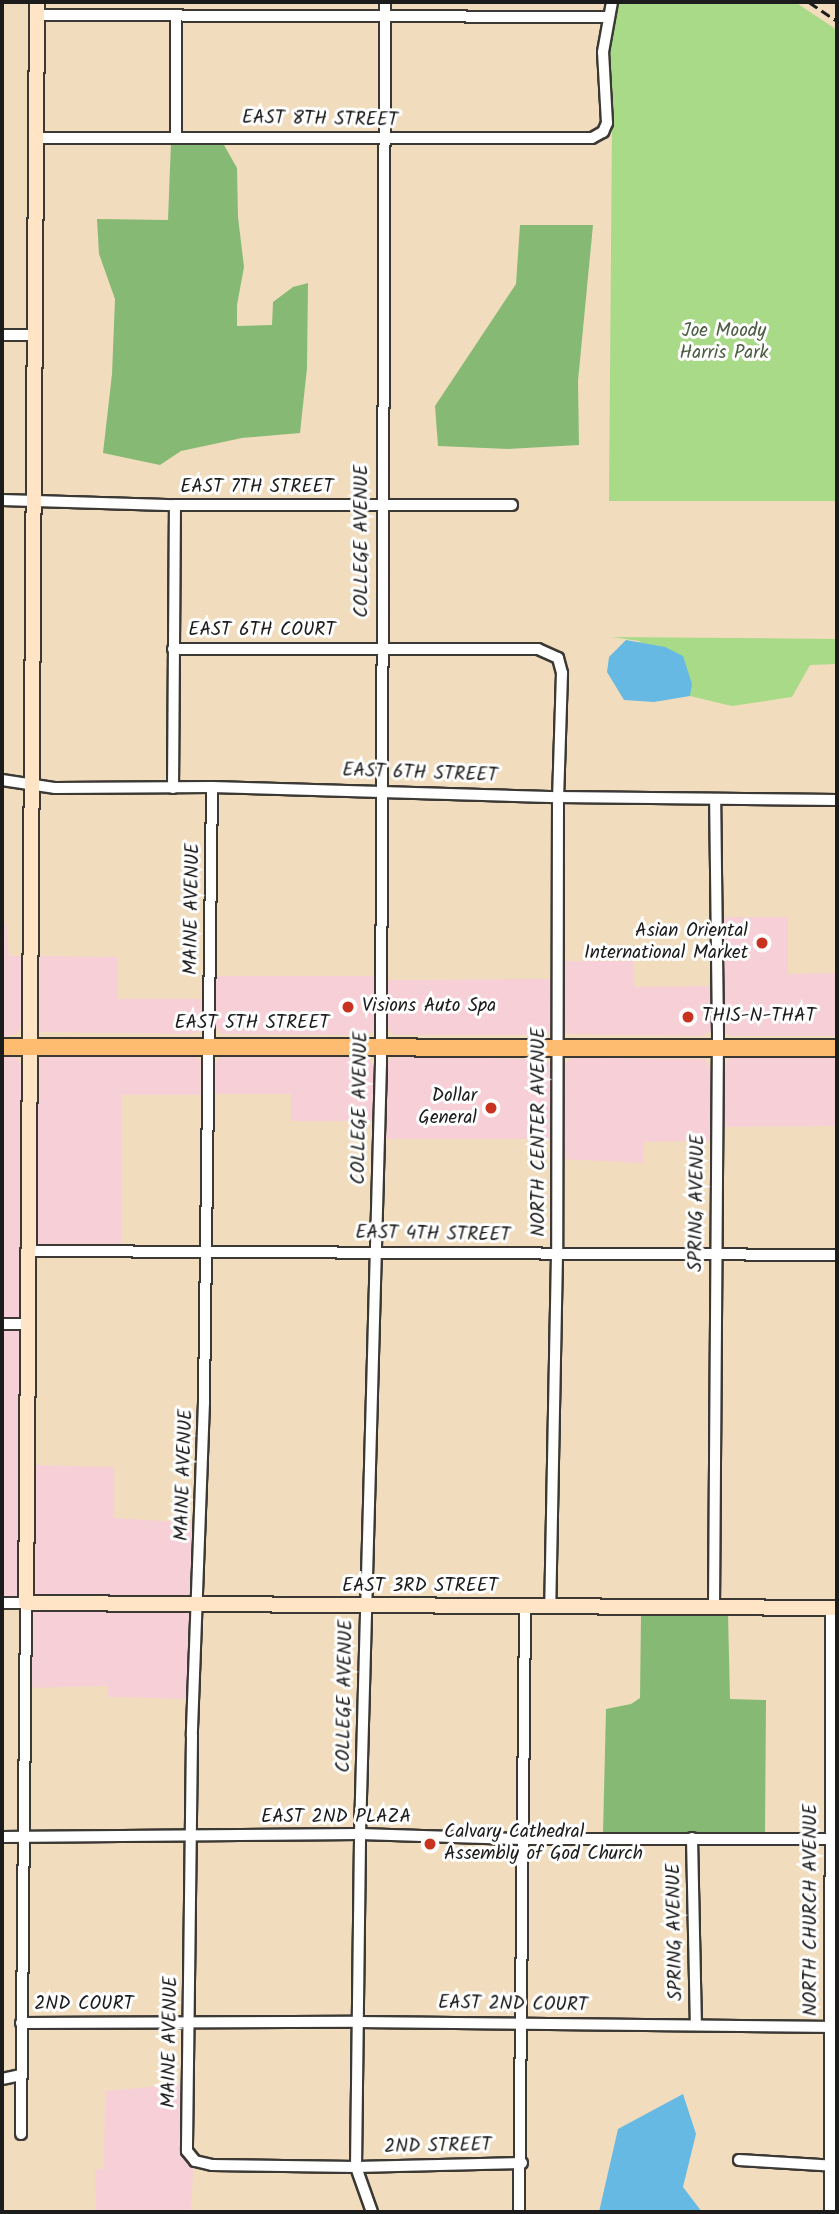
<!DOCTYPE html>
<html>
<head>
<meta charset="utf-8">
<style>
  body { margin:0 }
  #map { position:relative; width:839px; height:2214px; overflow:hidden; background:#f1ddbe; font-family:Kalam,sans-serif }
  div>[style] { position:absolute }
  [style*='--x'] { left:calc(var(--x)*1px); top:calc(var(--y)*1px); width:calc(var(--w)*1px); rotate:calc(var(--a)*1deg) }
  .built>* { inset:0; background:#f6cfd7; transform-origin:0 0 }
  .green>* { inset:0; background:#a9da88 }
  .forest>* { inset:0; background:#86ba74 }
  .water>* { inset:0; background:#66b9e2 }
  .roads { filter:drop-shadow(2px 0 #3c3934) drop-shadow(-2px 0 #3c3934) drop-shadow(0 2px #3c3934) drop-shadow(0 -2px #3c3934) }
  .street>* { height:10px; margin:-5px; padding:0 5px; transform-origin:5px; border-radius:5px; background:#fff }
  .secondary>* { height:14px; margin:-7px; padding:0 7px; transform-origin:7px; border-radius:7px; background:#ffe4c6 }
  .primary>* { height:16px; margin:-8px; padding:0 8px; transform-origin:8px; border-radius:8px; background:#febc70 }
  .rail>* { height:2.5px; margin-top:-1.25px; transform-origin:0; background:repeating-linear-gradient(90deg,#1c1c1c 0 10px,transparent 0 15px) }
  .dots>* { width:19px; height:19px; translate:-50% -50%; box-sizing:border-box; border:4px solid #fff; border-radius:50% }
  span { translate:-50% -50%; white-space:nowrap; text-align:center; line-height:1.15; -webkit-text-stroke:6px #fff; paint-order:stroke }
  .street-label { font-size:19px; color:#1c1c1c }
  .park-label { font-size:19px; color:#4d5e42 }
  .poi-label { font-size:19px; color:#1c1c1c }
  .right { translate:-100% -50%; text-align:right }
  .left { translate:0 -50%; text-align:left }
  .frame { position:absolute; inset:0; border:4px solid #1c1c1c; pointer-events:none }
</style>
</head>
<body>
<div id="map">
  <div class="built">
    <div style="clip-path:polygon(721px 917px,788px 917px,788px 974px,837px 973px,837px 1036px,730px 1036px,725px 1033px)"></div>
    <div style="clip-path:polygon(6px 922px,9px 956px,25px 956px,24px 1020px,17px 1034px,2px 1037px,2px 923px)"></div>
    <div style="clip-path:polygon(35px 956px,117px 957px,118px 999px,205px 999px,204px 1024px,199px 1032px,192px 1034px,41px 1032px,37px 1028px)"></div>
    <div style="clip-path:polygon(562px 961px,633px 961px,634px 987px,713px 986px,711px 1031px,702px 1036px,567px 1034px,562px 1020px)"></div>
    <div style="clip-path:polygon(214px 976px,376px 976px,374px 1030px,367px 1035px,222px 1034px,215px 1027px)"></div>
    <div style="clip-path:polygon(553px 979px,552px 1023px,549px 1032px,544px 1035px,393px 1035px,386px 1026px,385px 980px)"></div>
    <div style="clip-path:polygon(44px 1055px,194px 1056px,202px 1062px,204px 1095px,121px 1095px,121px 1247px,36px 1244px,36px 1062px)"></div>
    <div style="clip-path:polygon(2px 1056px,16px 1057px,23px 1068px,22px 1319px,2px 1319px)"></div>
    <div style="clip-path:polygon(221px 1056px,368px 1057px,376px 1071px,376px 1121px,291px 1121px,291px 1094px,213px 1094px,214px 1065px)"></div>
    <div style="clip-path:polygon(392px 1057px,547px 1059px,553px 1073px,553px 1139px,384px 1139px,385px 1077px,387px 1063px)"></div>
    <div style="clip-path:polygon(571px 1058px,705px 1059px,713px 1073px,711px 1141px,644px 1142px,643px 1163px,562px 1159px,562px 1067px)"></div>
    <div style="clip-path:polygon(729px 1058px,837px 1058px,837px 1126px,720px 1127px,722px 1070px)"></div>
    <div style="left:2px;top:1330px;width:20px;height:269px"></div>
    <div style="clip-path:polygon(31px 1465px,114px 1467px,114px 1518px,196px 1523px,194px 1600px,31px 1599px)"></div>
    <div style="clip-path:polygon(31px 1610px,193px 1611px,189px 1699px,108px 1697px,107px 1686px,29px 1688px)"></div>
    <div style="clip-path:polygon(184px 2084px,193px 2171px,191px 2212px,96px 2212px,95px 2169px,104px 2169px,105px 2091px)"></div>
  </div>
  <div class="green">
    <div style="clip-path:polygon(617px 2px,795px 2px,837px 30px,837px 501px,609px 501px,612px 124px,607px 53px)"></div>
    <div style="clip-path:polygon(612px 637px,837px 639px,837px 664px,810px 665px,792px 697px,732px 706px,690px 696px,691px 684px,639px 641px)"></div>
  </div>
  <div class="forest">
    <div style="clip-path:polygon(171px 142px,224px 145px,237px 168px,238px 217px,244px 267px,237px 305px,237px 326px,272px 325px,273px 302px,293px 287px,308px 283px,307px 368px,300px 433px,242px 438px,181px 451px,160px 465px,103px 453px,112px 374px,115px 299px,99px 254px,97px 219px,168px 220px)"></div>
    <div style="clip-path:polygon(520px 225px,593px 225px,578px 381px,579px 445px,508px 449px,438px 446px,435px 406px,516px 284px)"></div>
    <div style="clip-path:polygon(641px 1613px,728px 1613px,730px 1699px,766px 1700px,765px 1833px,603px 1833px,606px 1709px,631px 1704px,640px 1698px)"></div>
  </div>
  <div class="water">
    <div style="clip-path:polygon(626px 640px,665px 647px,683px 656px,692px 684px,690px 696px,654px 702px,624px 700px,607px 672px,609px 657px)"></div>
    <div style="clip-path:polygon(683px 2094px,696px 2134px,683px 2187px,702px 2212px,599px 2212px,618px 2129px)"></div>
  </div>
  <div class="roads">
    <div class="street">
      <div style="--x:36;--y:15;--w:573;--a:0.2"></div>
      <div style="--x:176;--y:15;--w:121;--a:90"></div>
      <div style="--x:35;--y:138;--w:557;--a:0"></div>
      <div style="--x:592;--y:138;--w:13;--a:-29"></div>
      <div style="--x:603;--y:132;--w:10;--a:-66"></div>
      <div style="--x:607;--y:123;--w:71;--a:-93.2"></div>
      <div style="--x:603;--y:52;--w:51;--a:-79.8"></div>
      <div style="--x:2;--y:335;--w:31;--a:0"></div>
      <div style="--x:2;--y:500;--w:173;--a:1.7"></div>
      <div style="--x:175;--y:505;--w:337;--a:0"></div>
      <div style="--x:173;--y:649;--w:365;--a:0"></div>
      <div style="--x:538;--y:649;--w:22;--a:24"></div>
      <div style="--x:558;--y:658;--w:16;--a:75"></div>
      <div style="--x:562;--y:673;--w:124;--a:91.8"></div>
      <div style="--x:558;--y:797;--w:457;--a:90.1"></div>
      <div style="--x:557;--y:1254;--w:352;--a:91.1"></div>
      <div style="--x:2;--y:780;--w:54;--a:8.6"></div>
      <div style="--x:55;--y:788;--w:157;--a:-0.4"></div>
      <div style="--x:212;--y:787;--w:346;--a:1.7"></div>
      <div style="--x:558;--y:797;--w:279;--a:0.6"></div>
      <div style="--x:212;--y:787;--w:615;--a:90.75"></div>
      <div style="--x:204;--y:1402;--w:334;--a:92.1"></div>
      <div style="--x:192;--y:1736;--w:415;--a:90.7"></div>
      <div style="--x:187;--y:2151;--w:13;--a:51"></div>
      <div style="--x:195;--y:2161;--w:17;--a:13"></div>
      <div style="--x:212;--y:2165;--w:144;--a:0.8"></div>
      <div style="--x:356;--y:2167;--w:166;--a:-1.4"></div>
      <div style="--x:173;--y:788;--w:283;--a:-89.6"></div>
      <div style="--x:29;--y:1251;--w:808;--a:0.28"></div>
      <div style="--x:2;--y:1324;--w:26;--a:0"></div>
      <div style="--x:2;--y:1603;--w:24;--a:0"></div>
      <div style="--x:26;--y:1603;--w:531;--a:90.54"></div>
      <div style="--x:714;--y:1607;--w:573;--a:-89.6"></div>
      <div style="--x:718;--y:1034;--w:234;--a:-90.7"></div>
      <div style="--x:2;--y:1837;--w:358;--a:-0.5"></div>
      <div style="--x:360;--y:1834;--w:163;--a:1.8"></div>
      <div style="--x:523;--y:1839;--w:314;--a:0"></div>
      <div style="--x:692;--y:1838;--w:187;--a:88.8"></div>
      <div style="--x:21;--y:2023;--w:336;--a:-0.2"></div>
      <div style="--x:357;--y:2022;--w:480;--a:0.6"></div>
      <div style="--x:2;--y:2079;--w:19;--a:-12"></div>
      <div style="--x:739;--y:2160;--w:98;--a:3.5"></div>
      <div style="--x:372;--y:2212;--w:48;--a:-109.6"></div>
      <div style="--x:356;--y:2167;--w:333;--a:-89.3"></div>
      <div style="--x:360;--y:1834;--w:772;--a:-88.44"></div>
      <div style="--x:381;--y:1062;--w:1060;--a:-89.78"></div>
      <div style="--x:519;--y:2212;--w:606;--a:-89.43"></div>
      <div style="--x:830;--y:2212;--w:604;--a:-89.91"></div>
    </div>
    <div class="secondary">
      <div style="--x:37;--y:2;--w:1601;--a:90.39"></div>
      <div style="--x:26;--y:1603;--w:811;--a:0.35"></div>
    </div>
    <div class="primary">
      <div style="--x:2;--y:1047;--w:835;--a:0.07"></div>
    </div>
  </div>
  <div class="rail">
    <div style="--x:809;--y:2;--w:34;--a:34"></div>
  </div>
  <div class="dots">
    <div style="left:762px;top:943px;background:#c8321e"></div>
    <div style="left:348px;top:1007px;background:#c8321e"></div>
    <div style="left:688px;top:1017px;background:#c8321e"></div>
    <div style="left:491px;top:1108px;background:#c8321e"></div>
    <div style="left:430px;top:1844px;background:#c8321e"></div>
  </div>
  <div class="street-label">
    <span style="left:320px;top:120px;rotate:1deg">EAST 8TH STREET</span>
    <span style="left:257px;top:488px">EAST 7TH STREET</span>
    <span style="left:363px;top:541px;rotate:-90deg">COLLEGE AVENUE</span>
    <span style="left:262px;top:631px">EAST 6TH COURT</span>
    <span style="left:420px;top:774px;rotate:2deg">EAST 6TH STREET</span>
    <span style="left:193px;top:909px;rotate:-89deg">MAINE AVENUE</span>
    <span style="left:252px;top:1024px">EAST 5TH STREET</span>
    <span style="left:361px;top:1108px;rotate:-89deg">COLLEGE AVENUE</span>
    <span style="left:540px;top:1132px;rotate:-90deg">NORTH CENTER AVENUE</span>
    <span style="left:698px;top:1203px;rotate:-89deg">SPRING AVENUE</span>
    <span style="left:433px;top:1235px;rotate:1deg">EAST 4TH STREET</span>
    <span style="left:185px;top:1475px;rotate:-88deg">MAINE AVENUE</span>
    <span style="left:420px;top:1587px">EAST 3RD STREET</span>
    <span style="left:346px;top:1696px;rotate:-89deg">COLLEGE AVENUE</span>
    <span style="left:336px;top:1818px">EAST 2ND PLAZA</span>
    <span style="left:812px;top:1910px;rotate:-90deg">NORTH CHURCH AVENUE</span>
    <span style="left:676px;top:1932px;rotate:-91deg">SPRING AVENUE</span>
    <span style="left:84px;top:2005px">2ND COURT</span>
    <span style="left:513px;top:2005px;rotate:1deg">EAST 2ND COURT</span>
    <span style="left:171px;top:2042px;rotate:-89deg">MAINE AVENUE</span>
    <span style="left:438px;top:2147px;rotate:-1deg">2ND STREET</span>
  </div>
  <div class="park-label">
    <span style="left:724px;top:343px">Joe Moody<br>Harris Park</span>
  </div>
  <div class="poi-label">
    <span class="right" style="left:748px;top:943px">Asian Oriental<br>International Market</span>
    <span class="left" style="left:362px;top:1007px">Visions Auto Spa</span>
    <span class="left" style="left:702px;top:1017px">THIS-N-THAT</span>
    <span class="right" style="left:477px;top:1108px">Dollar<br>General</span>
    <span class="left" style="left:444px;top:1844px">Calvary Cathedral<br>Assembly of God Church</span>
  </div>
  <div class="frame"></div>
</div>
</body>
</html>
